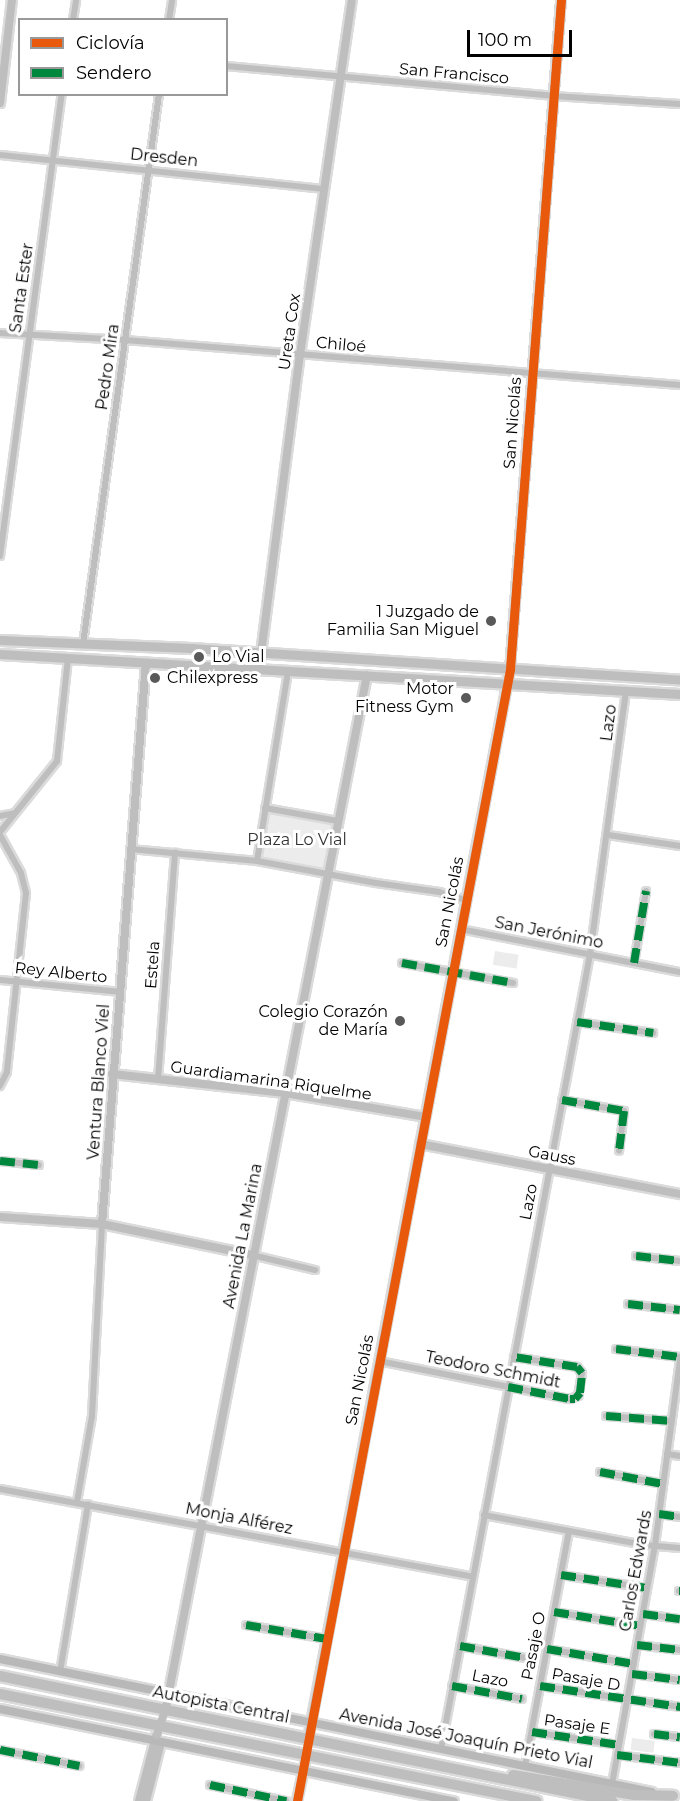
<!DOCTYPE html>
<html>
<head>
<meta charset="utf-8">
<style>
  body { margin:0 }
  #map { position:relative; width:680px; height:1801px; overflow:hidden; background:#fff; font-family:Montserrat,sans-serif }
  div>[style] { position:absolute }
  [style*='--x'] { left:calc(var(--x)*1px); top:calc(var(--y)*1px); width:calc(var(--w)*1px); rotate:calc(var(--a)*1deg) }
  .green>* { inset:0; background:#ececec; transform-origin:0 0 }
  .roads { filter:drop-shadow(2px 0 #dbdbdb) drop-shadow(-2px 0 #dbdbdb) drop-shadow(0 2px #dbdbdb) drop-shadow(0 -2px #dbdbdb) }
  .minor>* { height:6px; margin:-3px; padding:0 3px; transform-origin:3px; border-radius:3px; background:#bebebe }
  .tertiary>* { height:8px; margin:-4px; padding:0 4px; transform-origin:4px; border-radius:4px; background:#bebebe }
  .secondary>* { height:8px; margin:-4px; padding:0 4px; transform-origin:4px; border-radius:4px; background:#b8b8b8 }
  .primary>* { height:9px; margin:-4.5px; padding:0 4.5px; transform-origin:4.5px; border-radius:4.5px; background:#bebebe }
  .motorway>* { height:10px; margin:-5px; padding:0 5px; transform-origin:5px; border-radius:5px; background:#bebebe }
  .tertiary-bridge>* { height:8px; margin:-4px; padding:0 4px; transform-origin:4px; border-radius:4px; background:#bebebe }
  .quiet>* { height:8px; margin-top:-4px; transform-origin:0; background:repeating-linear-gradient(90deg,#00873e 0 15px,transparent 0 23px) }
  .cycleway>* { height:9px; margin:-4.5px; padding:0 4.5px; transform-origin:4.5px; border-radius:4.5px; background:#e8590c }
  .dots>* { width:16px; height:16px; translate:-50% -50%; box-sizing:border-box; border:3px solid #fff; border-radius:50% }
  span { translate:-50% -50%; white-space:nowrap; text-align:center; line-height:1.15; -webkit-text-stroke:6px #fff; paint-order:stroke }
  .street-label { font-size:16px; color:#000 }
  .poi-label { font-size:16px; color:#000 }
  .right { translate:-100% -50%; text-align:right }
  .left { translate:0 -50%; text-align:left }
  .park-label { font-size:16px; color:#333 }
  .legend { position:absolute; left:18px; top:18px; width:210px; height:78px; box-sizing:border-box; background:#fff; border:2px solid #999; margin:0; padding:8px 10px; list-style:none; font-size:18px; color:#000 }
  .legend li { display:flex; align-items:center; gap:12px; height:30px }
  .legend b { width:30px; border:2px solid #999 }
  .scale { position:absolute; left:467px; top:30px; width:105px; height:27px; box-sizing:border-box; border:3px solid #000; border-top:0; padding-left:8px; font-size:18px; line-height:21px; white-space:nowrap; color:#000; -webkit-text-stroke:4px #fff; paint-order:stroke }
</style>
</head>
<body>
<div id="map">
  <div class="green">
    <div style="left:270px;top:812px;width:64px;height:46px;rotate:10deg"></div>
    <div style="left:495px;top:951px;width:24px;height:14px;rotate:9deg"></div>
    <div style="left:632px;top:1738px;width:23px;height:12px;rotate:7deg"></div>
  </div>
  <div class="roads">
    <div class="minor">
      <div style="--x:73;--y:20;--w:20;--a:-81"></div>
      <div style="--x:169;--y:20;--w:20;--a:-81"></div>
      <div style="--x:226;--y:66;--w:328;--a:5.2"></div>
      <div style="--x:553;--y:96;--w:127;--a:3.6"></div>
      <div style="--x:0;--y:155;--w:326;--a:6"></div>
      <div style="--x:0;--y:333;--w:125;--a:3.2"></div>
      <div style="--x:125;--y:340;--w:557;--a:4.64"></div>
      <div style="--x:0;--y:556;--w:466;--a:-82.4"></div>
      <div style="--x:83;--y:644;--w:555;--a:-82.13"></div>
      <div style="--x:265;--y:808;--w:74;--a:10.1"></div>
      <div style="--x:0;--y:816;--w:15;--a:-11"></div>
      <div style="--x:0;--y:832;--w:91;--a:-51.2"></div>
      <div style="--x:57;--y:761;--w:104;--a:-83.9"></div>
      <div style="--x:0;--y:835;--w:43;--a:61.1"></div>
      <div style="--x:21;--y:873;--w:21;--a:76"></div>
      <div style="--x:26;--y:893;--w:180;--a:96.1"></div>
      <div style="--x:7;--y:1072;--w:16;--a:117"></div>
      <div style="--x:608;--y:835;--w:73;--a:8.7"></div>
      <div style="--x:130;--y:849;--w:128;--a:5.4"></div>
      <div style="--x:257;--y:861;--w:121;--a:10.5"></div>
      <div style="--x:376;--y:883;--w:64;--a:8.1"></div>
      <div style="--x:439;--y:892;--w:28;--a:17"></div>
      <div style="--x:257;--y:861;--w:193;--a:-80.7"></div>
      <div style="--x:460;--y:929;--w:224;--a:11.1"></div>
      <div style="--x:402;--y:963;--w:113;--a:10.2"></div>
      <div style="--x:634;--y:963;--w:73;--a:-80.5"></div>
      <div style="--x:0;--y:980;--w:121;--a:5.7"></div>
      <div style="--x:577;--y:1022;--w:77;--a:8.2"></div>
      <div style="--x:158;--y:1079;--w:227;--a:-85.7"></div>
      <div style="--x:562;--y:1100;--w:63;--a:10.1"></div>
      <div style="--x:624;--y:1111;--w:40;--a:97.1"></div>
      <div style="--x:0;--y:1161;--w:39;--a:6"></div>
      <div style="--x:252;--y:1255;--w:65;--a:13.4"></div>
      <div style="--x:636;--y:1256;--w:44;--a:6.5"></div>
      <div style="--x:628;--y:1304;--w:52;--a:6.6"></div>
      <div style="--x:616;--y:1349;--w:64;--a:7.1"></div>
      <div style="--x:379;--y:1361;--w:195;--a:11.3"></div>
      <div style="--x:570;--y:1399;--w:9;--a:-21"></div>
      <div style="--x:578;--y:1396;--w:23;--a:-80"></div>
      <div style="--x:582;--y:1373;--w:8;--a:-130"></div>
      <div style="--x:577;--y:1367;--w:64;--a:-171"></div>
      <div style="--x:606;--y:1416;--w:66;--a:4.3"></div>
      <div style="--x:667;--y:1454;--w:13;--a:9"></div>
      <div style="--x:600;--y:1472;--w:64;--a:10.8"></div>
      <div style="--x:0;--y:1489;--w:481;--a:10.5"></div>
      <div style="--x:77;--y:1502;--w:87;--a:-80.1"></div>
      <div style="--x:92;--y:1416;--w:192;--a:-87"></div>
      <div style="--x:659;--y:1514;--w:21;--a:8"></div>
      <div style="--x:484;--y:1515;--w:164;--a:10.6"></div>
      <div style="--x:645;--y:1545;--w:35;--a:5"></div>
      <div style="--x:561;--y:1575;--w:87;--a:8.6"></div>
      <div style="--x:679;--y:1591;--w:1;--a:0"></div>
      <div style="--x:554;--y:1612;--w:87;--a:9.2"></div>
      <div style="--x:643;--y:1614;--w:37;--a:8"></div>
      <div style="--x:246;--y:1625;--w:82;--a:9.8"></div>
      <div style="--x:637;--y:1645;--w:43;--a:6.6"></div>
      <div style="--x:460;--y:1646;--w:72;--a:10.4"></div>
      <div style="--x:547;--y:1649;--w:88;--a:9.8"></div>
      <div style="--x:60;--y:1672;--w:170;--a:-80.5"></div>
      <div style="--x:632;--y:1674;--w:48;--a:7.1"></div>
      <div style="--x:452;--y:1686;--w:71;--a:10.5"></div>
      <div style="--x:540;--y:1686;--w:142;--a:8.5"></div>
      <div style="--x:532;--y:1732;--w:88;--a:8.5"></div>
      <div style="--x:654;--y:1734;--w:26;--a:7"></div>
      <div style="--x:441;--y:1749;--w:809;--a:-79.38"></div>
      <div style="--x:590;--y:954;--w:266;--a:-82.2"></div>
      <div style="--x:0;--y:1750;--w:81;--a:11.4"></div>
      <div style="--x:617;--y:1755;--w:64;--a:7.2"></div>
      <div style="--x:525;--y:1766;--w:239;--a:-79.4"></div>
      <div style="--x:612;--y:1784;--w:243;--a:-79.8"></div>
      <div style="--x:655;--y:1545;--w:186;--a:-82.3"></div>
      <div style="--x:210;--y:1785;--w:78;--a:11.9"></div>
    </div>
    <div class="tertiary">
      <div style="--x:0;--y:103;--w:104;--a:-83.4"></div>
      <div style="--x:259;--y:669;--w:317;--a:-82.6"></div>
      <div style="--x:300;--y:355;--w:359;--a:-81.7"></div>
      <div style="--x:112;--y:1074;--w:174;--a:6.3"></div>
      <div style="--x:285;--y:1093;--w:142;--a:9.7"></div>
      <div style="--x:420;--y:1144;--w:265;--a:10.9"></div>
      <div style="--x:0;--y:1217;--w:102;--a:3.9"></div>
      <div style="--x:102;--y:1224;--w:153;--a:11.7"></div>
      <div style="--x:102;--y:1224;--w:563;--a:-85.52"></div>
      <div style="--x:166;--y:1707;--w:1051;--a:-78.98"></div>
      <div style="--x:309;--y:1734;--w:1084;--a:-79.31"></div>
      <div style="--x:510;--y:669;--w:671;--a:-85.64"></div>
      <div style="--x:139;--y:1801;--w:67;--a:-75.3"></div>
      <div style="--x:146;--y:1801;--w:61;--a:-75.7"></div>
      <div style="--x:297;--y:1801;--w:38;--a:-78"></div>
    </div>
    <div class="secondary">
      <div style="--x:0;--y:1659;--w:665;--a:11.53"></div>
      <div style="--x:0;--y:1709;--w:463;--a:11.5"></div>
    </div>
    <div class="primary">
      <div style="--x:0;--y:640;--w:191;--a:2.4"></div>
      <div style="--x:191;--y:648;--w:490;--a:3.7"></div>
      <div style="--x:0;--y:654;--w:681;--a:3.37"></div>
    </div>
    <div class="motorway">
      <div style="--x:0;--y:1676;--w:625;--a:11.54"></div>
      <div style="--x:0;--y:1694;--w:547;--a:11.29"></div>
      <div style="--x:513;--y:1775;--w:123;--a:9.4"></div>
      <div style="--x:634;--y:1795;--w:39;--a:1"></div>
    </div>
  </div>
  <div class="tertiary-bridge">
    <div style="--x:157;--y:1735;--w:29;--a:-72"></div>
    <div style="--x:305;--y:1764;--w:30;--a:-82"></div>
  </div>
  <div class="quiet">
    <div style="--x:402;--y:963;--w:113;--a:10.2"></div>
    <div style="--x:634;--y:963;--w:73;--a:-80.5"></div>
    <div style="--x:577;--y:1022;--w:77;--a:8.2"></div>
    <div style="--x:562;--y:1100;--w:63;--a:10.1"></div>
    <div style="--x:624;--y:1111;--w:40;--a:97.1"></div>
    <div style="--x:0;--y:1161;--w:39;--a:6"></div>
    <div style="--x:636;--y:1256;--w:44;--a:6.5"></div>
    <div style="--x:628;--y:1304;--w:52;--a:6.6"></div>
    <div style="--x:616;--y:1349;--w:64;--a:7.1"></div>
    <div style="--x:508;--y:1387;--w:63;--a:11"></div>
    <div style="--x:570;--y:1399;--w:5;--a:0"></div>
    <div style="--x:575;--y:1399;--w:8;--a:-50"></div>
    <div style="--x:580;--y:1393;--w:20;--a:-84"></div>
    <div style="--x:582;--y:1373;--w:8;--a:-130"></div>
    <div style="--x:577;--y:1367;--w:64;--a:-171"></div>
    <div style="--x:606;--y:1416;--w:66;--a:4.3"></div>
    <div style="--x:600;--y:1472;--w:64;--a:10.8"></div>
    <div style="--x:659;--y:1514;--w:21;--a:8"></div>
    <div style="--x:561;--y:1575;--w:87;--a:8.6"></div>
    <div style="--x:679;--y:1591;--w:1;--a:0"></div>
    <div style="--x:554;--y:1612;--w:87;--a:9.2"></div>
    <div style="--x:643;--y:1614;--w:37;--a:8"></div>
    <div style="--x:246;--y:1625;--w:82;--a:9.8"></div>
    <div style="--x:637;--y:1645;--w:43;--a:6.6"></div>
    <div style="--x:460;--y:1646;--w:72;--a:10.4"></div>
    <div style="--x:547;--y:1649;--w:88;--a:9.8"></div>
    <div style="--x:632;--y:1674;--w:48;--a:7.1"></div>
    <div style="--x:452;--y:1686;--w:71;--a:10.5"></div>
    <div style="--x:540;--y:1686;--w:142;--a:8.5"></div>
    <div style="--x:532;--y:1732;--w:88;--a:8.5"></div>
    <div style="--x:654;--y:1734;--w:26;--a:7"></div>
    <div style="--x:0;--y:1750;--w:81;--a:11.4"></div>
    <div style="--x:617;--y:1755;--w:64;--a:7.2"></div>
    <div style="--x:210;--y:1785;--w:78;--a:11.9"></div>
  </div>
  <div class="cycleway">
    <div style="--x:297;--y:1801;--w:1152;--a:-79.34"></div>
    <div style="--x:510;--y:669;--w:671;--a:-85.64"></div>
  </div>
  <div class="dots">
    <div style="left:491px;top:621px;background:#595959"></div>
    <div style="left:199px;top:657px;background:#595959"></div>
    <div style="left:155px;top:678px;background:#595959"></div>
    <div style="left:466px;top:698px;background:#595959"></div>
    <div style="left:400px;top:1021px;background:#595959"></div>
  </div>
  <div class="street-label">
    <span style="left:454px;top:74px;rotate:5deg">San Francisco</span>
    <span style="left:164px;top:158px;rotate:6deg">Dresden</span>
    <span style="left:22px;top:288px;rotate:-82deg">Santa Ester</span>
    <span style="left:290px;top:332px;rotate:-82deg">Ureta Cox</span>
    <span style="left:341px;top:345px;rotate:5deg">Chiloé</span>
    <span style="left:108px;top:367px;rotate:-82deg">Pedro Mira</span>
    <span style="left:513px;top:423px;rotate:-86deg">San Nicolás</span>
    <span style="left:609px;top:723px;rotate:-83deg">Lazo</span>
    <span style="left:450px;top:902px;rotate:-79deg">San Nicolás</span>
    <span style="left:549px;top:933px;rotate:11deg">San Jerónimo</span>
    <span style="left:153px;top:965px;rotate:-86deg">Estela</span>
    <span style="left:61px;top:973px;rotate:6deg">Rey Alberto</span>
    <span style="left:271px;top:1081px;rotate:8deg">Guardiamarina Riquelme</span>
    <span style="left:99px;top:1082px;rotate:-86deg">Ventura Blanco Viel</span>
    <span style="left:552px;top:1156px;rotate:11deg">Gauss</span>
    <span style="left:529px;top:1202px;rotate:-79deg">Lazo</span>
    <span style="left:243px;top:1236px;rotate:-79deg">Avenida La Marina</span>
    <span style="left:493px;top:1370px;rotate:11deg">Teodoro Schmidt</span>
    <span style="left:360px;top:1380px;rotate:-79deg">San Nicolás</span>
    <span style="left:239px;top:1519px;rotate:11deg">Monja Alférez</span>
    <span style="left:636px;top:1571px;rotate:-80deg">Carlos Edwards</span>
    <span style="left:534px;top:1646px;rotate:-79deg">Pasaje O</span>
    <span style="left:490px;top:1679px;rotate:11deg">Lazo</span>
    <span style="left:586px;top:1680px;rotate:10deg">Pasaje D</span>
    <span style="left:221px;top:1705px;rotate:11deg">Autopista Central</span>
    <span style="left:577px;top:1725px;rotate:8deg">Pasaje E</span>
    <span style="left:466px;top:1739px;rotate:11deg">Avenida José Joaquín Prieto Vial</span>
  </div>
  <div class="poi-label">
    <span class="right" style="left:479px;top:621px">1 Juzgado de<br>Familia San Miguel</span>
    <span class="left" style="left:212px;top:657px">Lo Vial</span>
    <span class="left" style="left:167px;top:678px">Chilexpress</span>
    <span class="right" style="left:454px;top:698px">Motor<br>Fitness Gym</span>
    <span class="right" style="left:388px;top:1021px">Colegio Corazón<br>de María</span>
  </div>
  <div class="park-label">
    <span style="left:297px;top:840px">Plaza Lo Vial</span>
  </div>
  <ul class="legend">
  <li><b style="height:8px;background:#e8590c"></b>Ciclovía</li>
  <li><b style="height:8px;background:#00873e"></b>Sendero</li>
  </ul>
  <div class="scale">100 m</div>
</div>
</body>
</html>
